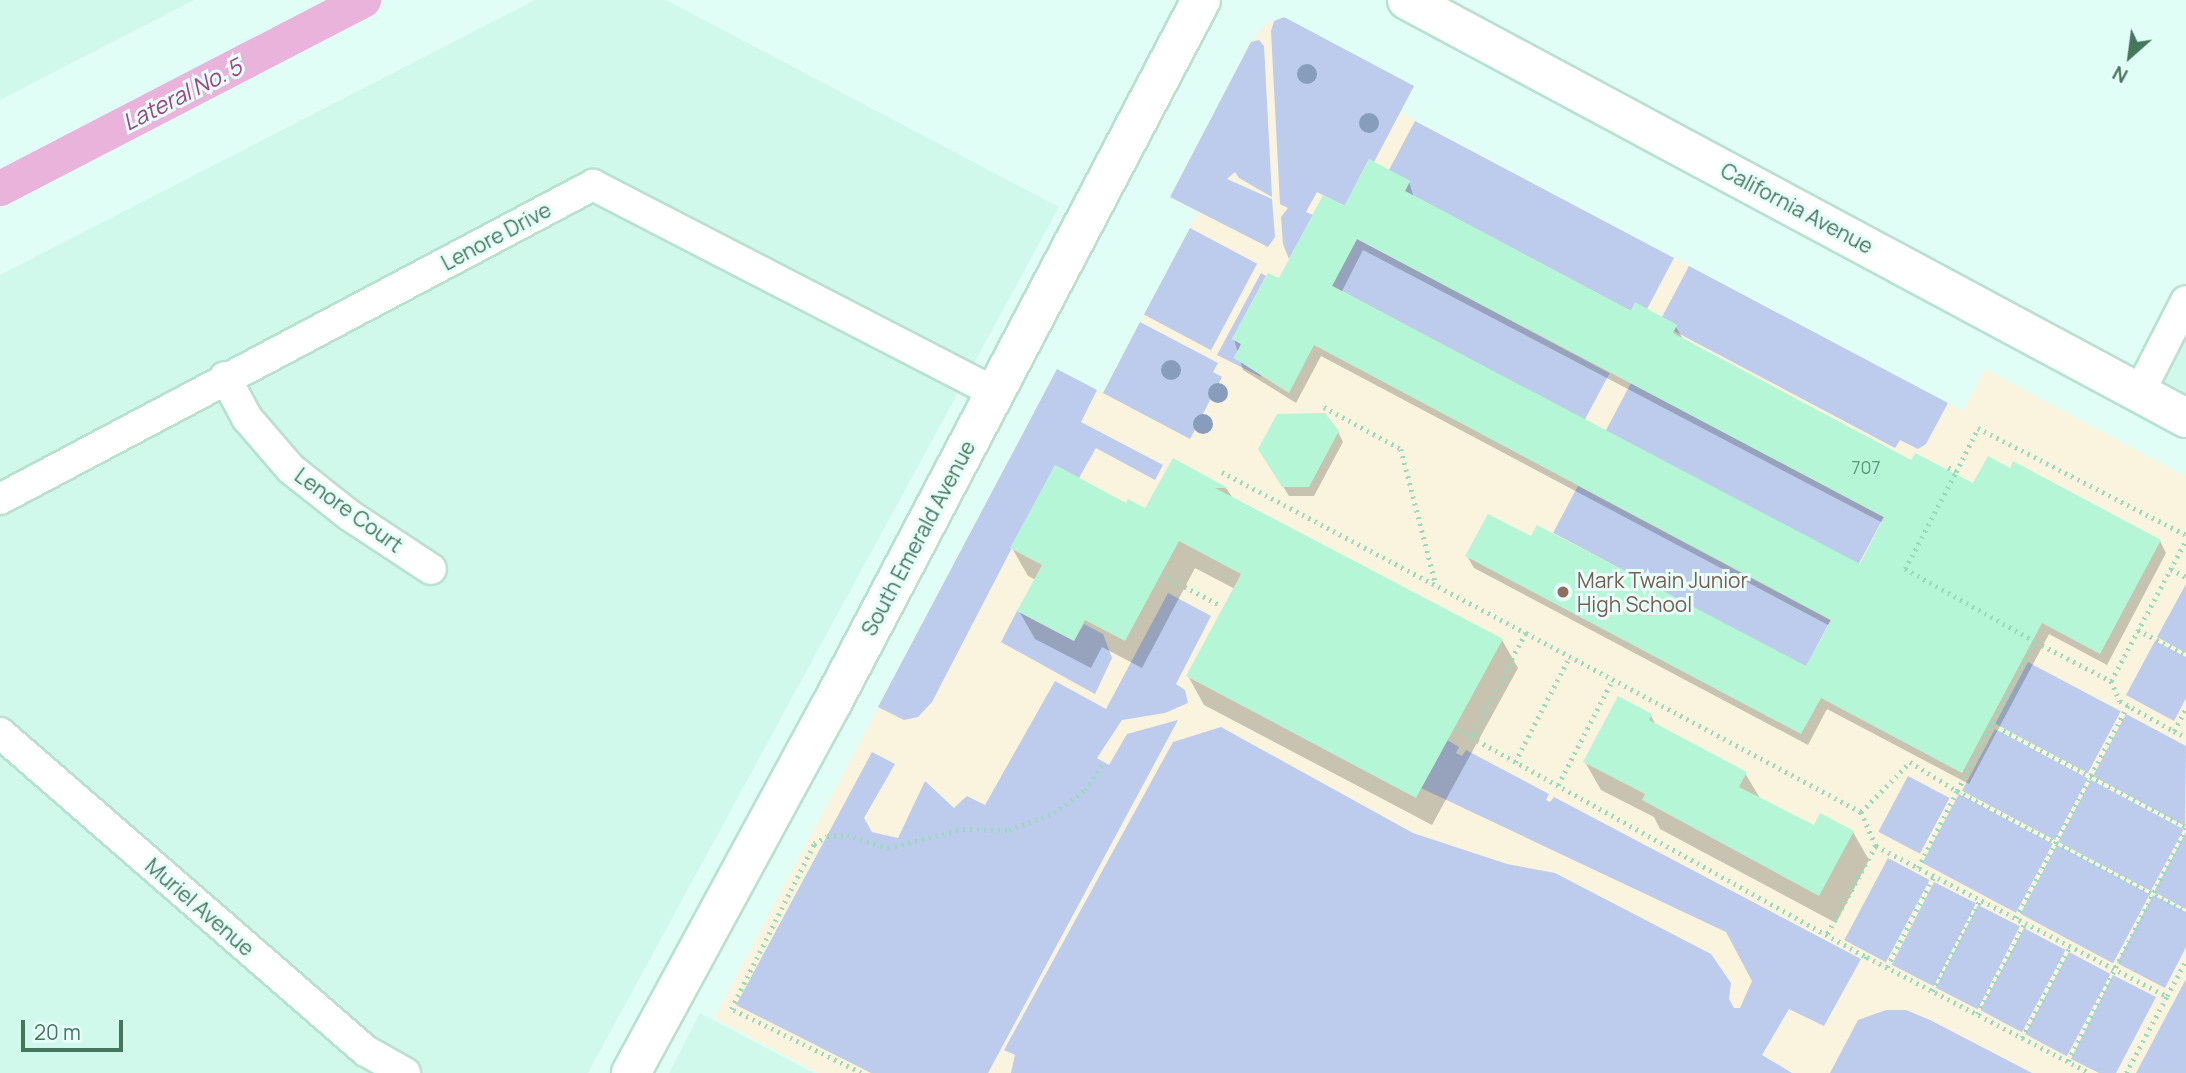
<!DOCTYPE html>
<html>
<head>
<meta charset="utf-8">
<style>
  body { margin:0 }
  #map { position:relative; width:2186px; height:1073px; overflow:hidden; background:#e0fef6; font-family:Manrope,sans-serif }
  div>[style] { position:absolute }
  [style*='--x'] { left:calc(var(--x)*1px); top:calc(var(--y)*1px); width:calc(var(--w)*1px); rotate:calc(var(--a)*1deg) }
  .residential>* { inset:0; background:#d0f9ec }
  .education>* { inset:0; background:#faf3dd }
  .green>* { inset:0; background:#bdcbed; transform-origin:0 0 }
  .shadow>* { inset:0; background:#0003 }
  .canal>* { height:35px; margin:-17.5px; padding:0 17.5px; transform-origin:17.5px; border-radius:17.5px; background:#e9b3db }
  .building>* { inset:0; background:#b5f6d7 }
  .path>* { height:4.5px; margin-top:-2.25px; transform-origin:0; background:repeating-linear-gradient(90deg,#98dbba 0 2px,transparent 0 7px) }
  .roads { filter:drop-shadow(2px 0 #b8e1d0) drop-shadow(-2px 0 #b8e1d0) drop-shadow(0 2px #b8e1d0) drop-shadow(0 -2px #b8e1d0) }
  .street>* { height:30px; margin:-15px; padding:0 15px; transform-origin:15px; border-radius:15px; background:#fff }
  .secondary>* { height:38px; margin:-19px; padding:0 19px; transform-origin:19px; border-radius:19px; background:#fff }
  .trees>* { width:20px; height:20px; margin:-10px; border-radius:50%; background:#889dbb }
  .dots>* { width:19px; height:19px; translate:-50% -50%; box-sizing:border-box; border:4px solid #e8fff9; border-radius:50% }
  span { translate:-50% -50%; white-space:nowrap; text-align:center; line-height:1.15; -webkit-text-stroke:6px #e8fff9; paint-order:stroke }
  .number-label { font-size:18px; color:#61977c }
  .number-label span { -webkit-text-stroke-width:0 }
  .street-label { font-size:21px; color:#45775d }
  .education-label { font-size:21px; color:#785e54 }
  .left { translate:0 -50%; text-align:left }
  .water-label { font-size:23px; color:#a34488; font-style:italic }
  .north { position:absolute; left:2095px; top:21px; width:70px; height:70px; -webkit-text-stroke:5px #e8fff9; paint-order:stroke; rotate:208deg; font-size:19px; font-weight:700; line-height:28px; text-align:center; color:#45775d }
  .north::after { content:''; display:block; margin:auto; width:24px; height:32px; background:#45775d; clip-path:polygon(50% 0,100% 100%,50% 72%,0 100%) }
  .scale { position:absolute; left:21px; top:1020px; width:102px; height:32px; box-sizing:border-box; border:4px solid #45775d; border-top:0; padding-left:9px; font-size:21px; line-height:24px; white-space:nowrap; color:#45775d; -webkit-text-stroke:5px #e8fff9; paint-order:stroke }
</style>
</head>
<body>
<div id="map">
  <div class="residential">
    <div style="clip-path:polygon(0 0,194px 0,0 100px)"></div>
    <div style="clip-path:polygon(535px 0,666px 0,1059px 207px,588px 1073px,0 1073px,0 275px)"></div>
    <div style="clip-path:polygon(2186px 332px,2186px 401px,2157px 386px)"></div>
    <div style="clip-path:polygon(700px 1013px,814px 1073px,669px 1073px)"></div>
  </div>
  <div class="education">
    <div style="clip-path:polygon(1284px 17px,1414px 86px,1401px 113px,1963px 411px,1985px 369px,2186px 477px,2186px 1073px,818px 1073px,714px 1018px,1057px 369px,1103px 393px,1198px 212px,1170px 197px,1251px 42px,1264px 25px)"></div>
  </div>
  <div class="green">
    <div style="clip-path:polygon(1284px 17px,1414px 86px,1374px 162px,1369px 159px,1357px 182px,1351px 209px,1317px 192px,1306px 212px,1313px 215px,1289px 259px,1283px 244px,1281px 217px,1288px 208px,1280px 204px,1271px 31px,1274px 21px)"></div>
    <div style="clip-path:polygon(1259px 40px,1264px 46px,1272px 197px,1239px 178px,1235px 172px,1227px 179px,1272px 199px,1275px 237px,1268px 247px,1170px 197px,1251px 42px)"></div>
    <div style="clip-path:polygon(1415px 121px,1674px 258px,1647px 309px,1635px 303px,1631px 311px,1405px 191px,1410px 181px,1389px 170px)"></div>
    <div style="left:1190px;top:228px;width:76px;height:98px;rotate:28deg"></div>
    <div style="left:1357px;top:239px;width:286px;height:53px;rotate:28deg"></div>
    <div style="clip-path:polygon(1689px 266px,1948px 403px,1926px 444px,1918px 449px,1900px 440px,1895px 448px,1674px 331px,1677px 325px,1662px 317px)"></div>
    <div style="clip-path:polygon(1261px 273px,1266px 276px,1232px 339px,1241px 344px,1234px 358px,1263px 373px,1261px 377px,1217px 355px)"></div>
    <div style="clip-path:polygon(1140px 322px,1218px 363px,1213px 372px,1222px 377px,1190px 439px,1103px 393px)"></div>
    <div style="clip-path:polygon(1057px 369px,1097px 390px,1081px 422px,1163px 465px,1155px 480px,1096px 448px,1079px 478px,1055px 465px,932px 702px,918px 717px,904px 720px,878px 707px)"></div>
    <div style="left:1631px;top:383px;width:286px;height:54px;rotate:28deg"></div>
    <div style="left:1578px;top:486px;width:286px;height:53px;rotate:28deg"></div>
    <div style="clip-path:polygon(2186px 584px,2186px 653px,2157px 637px)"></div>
    <div style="clip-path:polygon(1168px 593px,1211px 616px,1176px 684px,1185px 690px,1188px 703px,1165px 713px,1122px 720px,1097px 758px,1109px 765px,1127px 734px,1178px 720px,988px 1073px,871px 1073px,736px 1005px,872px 752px,895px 764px,864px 818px,872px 832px,898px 838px,925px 781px,954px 808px,967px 796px,985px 805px,1055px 681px,1106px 709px)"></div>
    <div style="clip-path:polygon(1017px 611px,1074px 641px,1084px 624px,1103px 634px,1112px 658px,1095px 694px,1001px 642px)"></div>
    <div style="clip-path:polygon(2155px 641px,2186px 657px,2186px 698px,2174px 721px,2126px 695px)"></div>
    <div style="left:2028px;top:662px;width:105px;height:70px;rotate:28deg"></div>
    <div style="clip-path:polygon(2126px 714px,2186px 746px,2185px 826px,2093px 776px)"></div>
    <div style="clip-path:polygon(1221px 727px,1413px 833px,1507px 864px,1555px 873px,1711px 954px,1731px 983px,1729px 999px,1734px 1008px,1740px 1008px,1752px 981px,1726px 932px,1421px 788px,1447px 740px,1459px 747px,1456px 753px,1462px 756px,1466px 750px,1549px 794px,1546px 800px,1550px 802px,1554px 797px,1861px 959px,1824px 1026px,1789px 1009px,1762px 1055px,1792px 1073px,1011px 1073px,1015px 1055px,1004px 1050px,1173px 742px)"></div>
    <div style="left:1995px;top:729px;width:105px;height:70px;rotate:28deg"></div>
    <div style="left:1908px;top:776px;width:47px;height:63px;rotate:28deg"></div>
    <div style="left:2091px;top:780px;width:105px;height:70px;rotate:28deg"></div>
    <div style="left:1959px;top:794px;width:106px;height:78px;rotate:28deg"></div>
    <div style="clip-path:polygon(2186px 832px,2186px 909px,2154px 892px)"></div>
    <div style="left:2057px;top:845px;width:105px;height:78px;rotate:28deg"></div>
    <div style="left:1888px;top:858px;width:47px;height:93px;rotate:28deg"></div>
    <div style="left:1934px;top:882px;width:47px;height:93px;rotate:27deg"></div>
    <div style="clip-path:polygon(2153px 895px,2186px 912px,2186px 947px,2165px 988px,2117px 963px)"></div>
    <div style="left:1978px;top:905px;width:47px;height:93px;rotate:27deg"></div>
    <div style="left:2024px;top:928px;width:47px;height:93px;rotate:28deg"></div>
    <div style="left:2069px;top:952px;width:47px;height:93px;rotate:28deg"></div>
    <div style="clip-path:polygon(2113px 975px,2156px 997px,2116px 1073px,2099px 1073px,2071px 1059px)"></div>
    <div style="clip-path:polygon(2186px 979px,2186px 1073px,2136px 1073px)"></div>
    <div style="clip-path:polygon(1886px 1010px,1906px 1010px,1930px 1020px,2032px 1073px,1830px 1073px,1858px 1020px)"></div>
  </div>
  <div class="shadow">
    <div style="clip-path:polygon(evenodd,1409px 182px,1414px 198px,1631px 313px,1676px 327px,1683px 339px,1912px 462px,1974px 486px,2160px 541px,2166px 553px,2107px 665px,2049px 634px,1969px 784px,1827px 709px,1808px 745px,1474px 568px,1467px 556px,1807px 669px,1830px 626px,1321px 356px,1296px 403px,1243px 370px,1234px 339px,1280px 281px,1345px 208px,1409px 182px,1363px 250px,1883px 523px,1861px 566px,1341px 293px,1363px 250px)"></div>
    <div style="clip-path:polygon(1338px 432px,1343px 442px,1314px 496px,1289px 496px,1260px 449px)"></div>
    <div style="clip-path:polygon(1173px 461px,1227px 489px,1233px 499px,1502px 640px,1518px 668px,1432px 825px,1204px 705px,1188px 676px,1235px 589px,1195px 568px,1142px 668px,1102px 647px,1091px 668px,1035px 639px,1019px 611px,1036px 580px,1028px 576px,1012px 548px,1127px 505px,1146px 510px)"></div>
    <div style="clip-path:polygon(1651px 716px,1657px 727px,1745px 773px,1761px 800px,1814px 827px,1853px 832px,1869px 860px,1836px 923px,1660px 829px,1654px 817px,1601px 790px,1585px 762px)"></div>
  </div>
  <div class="canal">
    <div style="--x:0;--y:188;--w:409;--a:-27.4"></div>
  </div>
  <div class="building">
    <div style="clip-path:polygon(evenodd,1369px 159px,1410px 181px,1405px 191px,1631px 311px,1635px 302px,1677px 325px,1673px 333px,1911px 460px,1915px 453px,1973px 483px,1988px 456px,2010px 468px,2013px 461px,2161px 540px,2100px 654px,2042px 623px,1962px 773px,1821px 698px,1801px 734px,1465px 556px,1488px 514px,1531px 536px,1537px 525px,1806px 666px,1831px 620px,1314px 345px,1289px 393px,1234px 358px,1241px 344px,1232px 339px,1268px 273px,1279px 278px,1323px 195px,1344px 206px,1369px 159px,1357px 239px,1884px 517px,1860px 564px,1332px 286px,1357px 239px)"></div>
    <div style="clip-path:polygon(1325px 413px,1339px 431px,1309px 487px,1282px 487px,1258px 449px,1277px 414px)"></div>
    <div style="clip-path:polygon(1173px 458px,1228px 488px,1215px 488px,1503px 639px,1416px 798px,1186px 676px,1241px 574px,1179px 541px,1125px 641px,1085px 620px,1074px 641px,1017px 611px,1042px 565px,1010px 548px,1055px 465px,1126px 503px,1128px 499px,1145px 508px)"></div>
    <div style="clip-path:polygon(1618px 696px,1652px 714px,1649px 720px,1747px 772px,1739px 787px,1814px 825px,1820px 813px,1854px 831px,1819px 896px,1642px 800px,1645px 794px,1583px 762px)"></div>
  </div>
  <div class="path">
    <div style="--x:1324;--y:407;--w:88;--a:28.6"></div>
    <div style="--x:1401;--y:449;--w:140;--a:75.6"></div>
    <div style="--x:1222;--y:472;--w:344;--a:27.9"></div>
    <div style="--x:1526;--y:633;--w:118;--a:117.9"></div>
    <div style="--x:1471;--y:737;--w:20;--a:-153"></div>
    <div style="--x:1956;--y:472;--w:49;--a:-63.4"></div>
    <div style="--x:1978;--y:428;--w:234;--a:27.2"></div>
    <div style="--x:2171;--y:569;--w:17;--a:28"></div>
    <div style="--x:1166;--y:577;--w:61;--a:27.4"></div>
    <div style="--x:2138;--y:630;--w:54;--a:27.5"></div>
    <div style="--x:1526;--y:633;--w:380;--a:28.1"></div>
    <div style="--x:1861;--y:812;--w:37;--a:66"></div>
    <div style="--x:1876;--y:846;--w:102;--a:118.8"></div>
    <div style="--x:2036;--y:642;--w:85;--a:27.5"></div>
    <div style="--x:2111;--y:681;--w:160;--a:-62"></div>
    <div style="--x:2111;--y:681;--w:22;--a:66"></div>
    <div style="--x:2120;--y:701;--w:62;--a:29.1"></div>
    <div style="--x:2174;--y:731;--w:26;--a:-62"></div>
    <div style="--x:1991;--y:724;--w:221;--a:27.8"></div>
    <div style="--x:2174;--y:731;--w:13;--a:27"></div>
    <div style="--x:1471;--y:737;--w:453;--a:29.1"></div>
    <div style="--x:1867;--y:957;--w:3;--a:108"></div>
    <div style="--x:1515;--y:762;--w:119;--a:-62.6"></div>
    <div style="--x:1558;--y:785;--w:119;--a:-62.6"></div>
    <div style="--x:1861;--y:812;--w:70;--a:-45.6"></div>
    <div style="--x:1910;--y:762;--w:55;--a:31.7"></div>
    <div style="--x:1957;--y:791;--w:168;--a:-62.4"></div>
    <div style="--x:2035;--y:642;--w:149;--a:-150.7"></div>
    <div style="--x:1905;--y:569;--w:110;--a:-62.3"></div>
    <div style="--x:1956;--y:472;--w:9;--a:-153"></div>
    <div style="--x:1876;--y:846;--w:327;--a:27.3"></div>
    <div style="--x:2167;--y:996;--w:40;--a:-62"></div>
    <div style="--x:1918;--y:868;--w:86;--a:-63.1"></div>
    <div style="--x:1957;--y:791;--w:259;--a:27.7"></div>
    <div style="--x:2016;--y:918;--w:241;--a:-62.3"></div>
    <div style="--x:1867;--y:957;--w:251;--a:27.5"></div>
    <div style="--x:1887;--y:967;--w:102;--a:-62.7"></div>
    <div style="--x:1932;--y:991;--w:103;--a:-62.2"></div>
    <div style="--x:1977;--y:1014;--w:103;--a:-62.2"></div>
    <div style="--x:2022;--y:1038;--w:104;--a:-62.4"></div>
    <div style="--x:2068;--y:1061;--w:261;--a:-63.1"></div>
    <div style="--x:861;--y:1073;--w:145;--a:-153.8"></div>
    <div style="--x:731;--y:1009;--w:185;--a:-63.3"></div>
    <div style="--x:814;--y:844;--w:15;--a:-32"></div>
    <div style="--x:827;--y:836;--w:20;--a:-3"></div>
    <div style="--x:847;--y:835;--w:43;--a:17.6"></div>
    <div style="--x:888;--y:848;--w:77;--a:-14.2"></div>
    <div style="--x:963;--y:829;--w:46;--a:1.2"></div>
    <div style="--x:1009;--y:830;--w:48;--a:-20.7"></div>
    <div style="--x:1054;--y:813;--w:39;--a:-37"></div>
    <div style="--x:1085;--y:790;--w:34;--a:-56"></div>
    <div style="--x:2126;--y:1073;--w:87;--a:-62"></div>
  </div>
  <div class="roads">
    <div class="street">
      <div style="--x:225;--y:377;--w:47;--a:61.8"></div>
      <div style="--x:247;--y:418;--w:67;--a:49.2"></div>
      <div style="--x:291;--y:469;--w:74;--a:38.4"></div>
      <div style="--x:349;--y:515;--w:98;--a:33.4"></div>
      <div style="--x:2139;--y:393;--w:103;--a:-62.9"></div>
      <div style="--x:0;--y:499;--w:671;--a:-27.9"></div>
      <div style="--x:593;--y:185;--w:451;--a:27.3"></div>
      <div style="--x:0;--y:733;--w:485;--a:41"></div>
      <div style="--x:366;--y:1051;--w:45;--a:29.4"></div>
    </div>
    <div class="secondary">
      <div style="--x:1407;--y:0;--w:884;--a:28.22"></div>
      <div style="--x:631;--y:1073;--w:417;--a:-61.5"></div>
      <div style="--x:830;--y:707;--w:798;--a:-62.31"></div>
    </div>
  </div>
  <div class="trees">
    <div style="left:1307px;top:74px"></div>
    <div style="left:1369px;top:123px"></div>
    <div style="left:1171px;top:370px"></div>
    <div style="left:1218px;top:393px"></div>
    <div style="left:1203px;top:424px"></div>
  </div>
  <div class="dots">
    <div style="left:1563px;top:592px;background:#8d6e63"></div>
  </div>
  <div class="number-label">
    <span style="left:1866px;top:467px">707</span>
  </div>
  <div class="street-label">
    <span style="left:1797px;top:208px;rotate:28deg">California Avenue</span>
    <span style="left:496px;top:236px;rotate:-28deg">Lenore Drive</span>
    <span style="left:349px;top:510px;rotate:36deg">Lenore Court</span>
    <span style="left:918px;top:538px;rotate:-62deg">South Emerald Avenue</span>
    <span style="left:200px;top:907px;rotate:41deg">Muriel Avenue</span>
  </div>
  <div class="education-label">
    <span class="left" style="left:1577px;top:592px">Mark Twain Junior<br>High School</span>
  </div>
  <div class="water-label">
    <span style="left:182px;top:94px;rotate:-27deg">Lateral No. 5</span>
  </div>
  <div class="north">N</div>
  <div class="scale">20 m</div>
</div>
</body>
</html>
